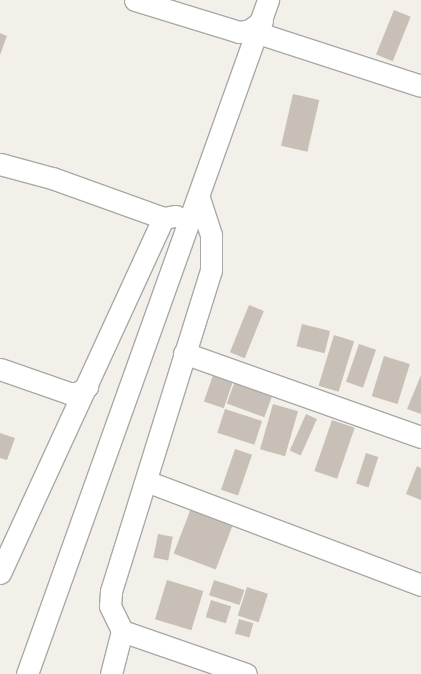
<!DOCTYPE html>
<html>
<head>
<meta charset="utf-8">
<style>
  body { margin:0 }
  #map { position:relative; width:421px; height:674px; overflow:hidden; background:#f2f0e8; font-family:Rubik,sans-serif }
  div>[style] { position:absolute }
  [style*='--x'] { left:calc(var(--x)*1px); top:calc(var(--y)*1px); width:calc(var(--w)*1px); rotate:calc(var(--a)*1deg) }
  .building>* { inset:0; background:#c8c0b7; transform-origin:0 0 }
  .roads { filter:drop-shadow(1px 0 #a9a9a9) drop-shadow(-1px 0 #a9a9a9) drop-shadow(0 1px #a9a9a9) drop-shadow(0 -1px #a9a9a9) }
  .minor>* { height:21px; margin:-10.5px; padding:0 10.5px; transform-origin:10.5px; border-radius:10.5px; background:#fff }
  span { translate:-50% -50%; white-space:nowrap; text-align:center; line-height:1.15; -webkit-text-stroke:4px #fff; paint-order:stroke }
</style>
</head>
<body>
<div id="map">
  <div class="building">
    <div style="left:394px;top:10px;width:18px;height:48px;rotate:22deg"></div>
    <div style="clip-path:polygon(0 33px,7px 36px,0 55px)"></div>
    <div style="left:293px;top:94px;width:27px;height:53px;rotate:13deg"></div>
    <div style="left:249px;top:305px;width:16px;height:51px;rotate:22deg"></div>
    <div style="left:302px;top:324px;width:29px;height:23px;rotate:14deg"></div>
    <div style="left:334px;top:335px;width:21px;height:53px;rotate:17deg"></div>
    <div style="left:359px;top:344px;width:18px;height:40px;rotate:19deg"></div>
    <div style="left:384px;top:356px;width:27px;height:42px;rotate:17deg"></div>
    <div style="left:213px;top:375px;width:21px;height:28px;rotate:19deg"></div>
    <div style="clip-path:polygon(421px 375px,421px 414px,407px 409px)"></div>
    <div style="left:235px;top:381px;width:40px;height:24px;rotate:20deg"></div>
    <div style="left:273px;top:404px;width:26px;height:47px;rotate:16deg"></div>
    <div style="left:225px;top:409px;width:39px;height:25px;rotate:18deg"></div>
    <div style="left:306px;top:414px;width:12px;height:40px;rotate:24deg"></div>
    <div style="left:332px;top:420px;width:24px;height:54px;rotate:19deg"></div>
    <div style="clip-path:polygon(0 433px,15px 438px,7px 460px,0 458px)"></div>
    <div style="left:235px;top:449px;width:18px;height:43px;rotate:19deg"></div>
    <div style="left:366px;top:453px;width:13px;height:32px;rotate:18deg"></div>
    <div style="clip-path:polygon(417px 466px,421px 468px,421px 500px,406px 494px)"></div>
    <div style="left:193px;top:503px;width:45px;height:54px;rotate:21deg"></div>
    <div style="left:158px;top:534px;width:15px;height:24px;rotate:11deg"></div>
    <div style="left:167px;top:580px;width:38px;height:41px;rotate:17deg"></div>
    <div style="left:214px;top:580px;width:32px;height:16px;rotate:18deg"></div>
    <div style="left:247px;top:587px;width:22px;height:30px;rotate:18deg"></div>
    <div style="left:211px;top:600px;width:21px;height:18px;rotate:17deg"></div>
    <div style="left:239px;top:619px;width:15px;height:15px;rotate:16deg"></div>
  </div>
  <div class="roads">
    <div class="minor">
      <div style="--x:135;--y:0;--w:109;--a:17.1"></div>
      <div style="--x:239;--y:32;--w:11;--a:-10"></div>
      <div style="--x:250;--y:30;--w:15;--a:-37"></div>
      <div style="--x:258;--y:33;--w:171;--a:18"></div>
      <div style="--x:0;--y:164;--w:54;--a:15.1"></div>
      <div style="--x:52;--y:178;--w:118;--a:19.8"></div>
      <div style="--x:163;--y:218;--w:13;--a:-9"></div>
      <div style="--x:199;--y:198;--w:39;--a:72"></div>
      <div style="--x:211;--y:235;--w:35;--a:90"></div>
      <div style="--x:211;--y:270;--w:337;--a:107.3"></div>
      <div style="--x:111;--y:592;--w:14;--a:94"></div>
      <div style="--x:110;--y:606;--w:28;--a:64"></div>
      <div style="--x:122;--y:631;--w:131;--a:19.1"></div>
      <div style="--x:184;--y:353;--w:251;--a:19.5"></div>
      <div style="--x:0;--y:369;--w:73;--a:19.2"></div>
      <div style="--x:69;--y:393;--w:8;--a:0"></div>
      <div style="--x:77;--y:393;--w:12;--a:-31"></div>
      <div style="--x:146;--y:481;--w:294;--a:20.7"></div>
      <div style="--x:0;--y:573;--w:391;--a:-65.3"></div>
      <div style="--x:27;--y:674;--w:716;--a:-70.32"></div>
      <div style="--x:111;--y:674;--w:44;--a:-75.7"></div>
    </div>
  </div>
</div>
</body>
</html>
